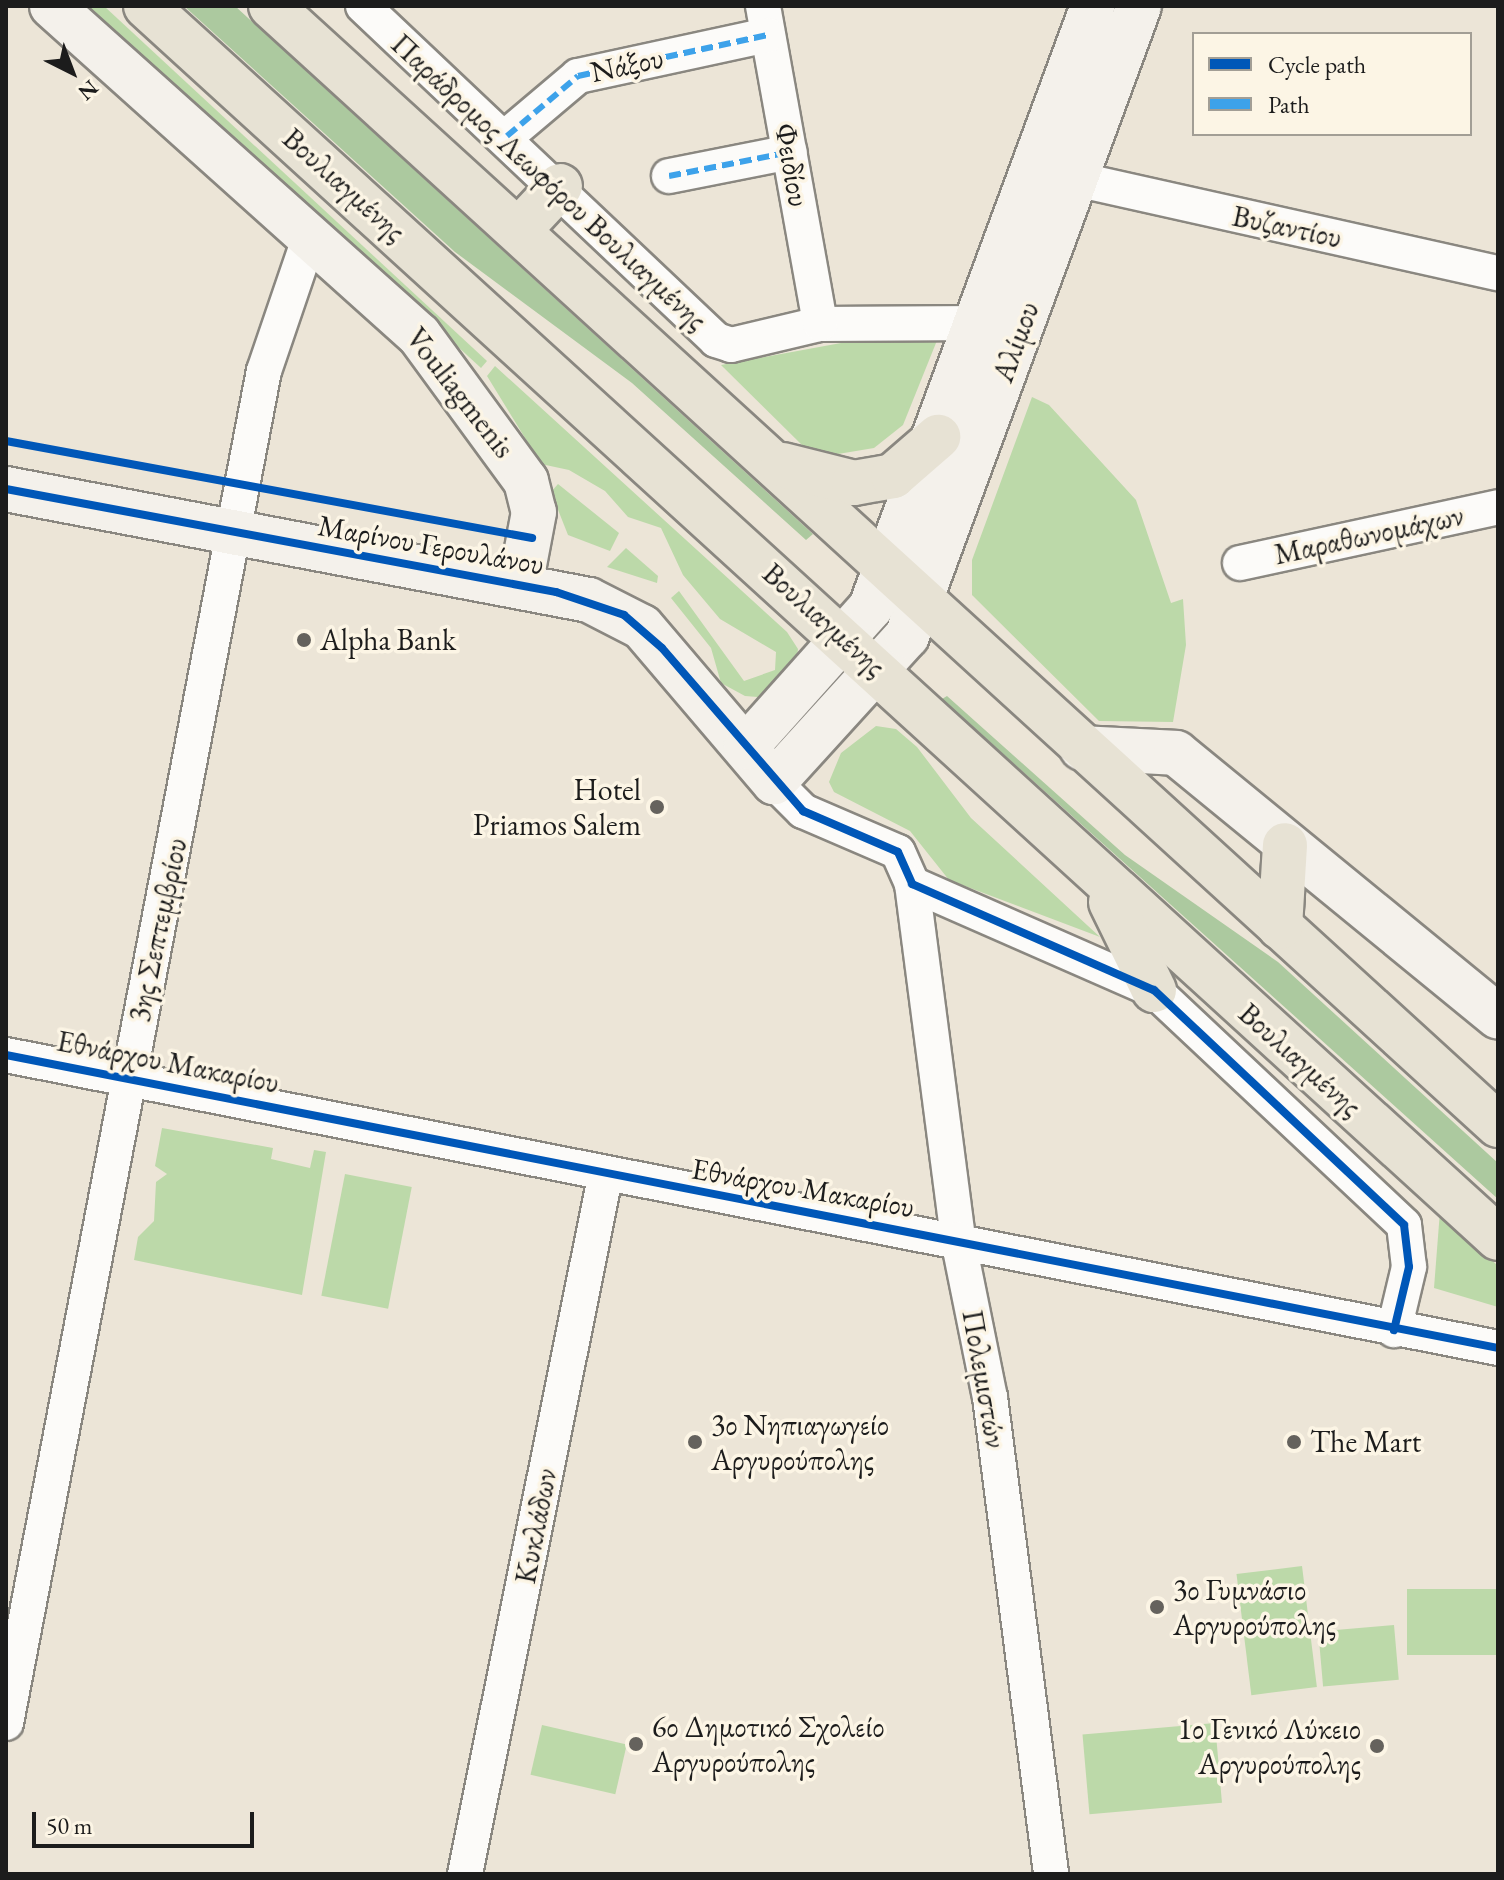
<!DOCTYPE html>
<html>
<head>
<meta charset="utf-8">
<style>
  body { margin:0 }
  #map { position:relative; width:1504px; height:1880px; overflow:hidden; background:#ece5d7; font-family:"EB Garamond",serif }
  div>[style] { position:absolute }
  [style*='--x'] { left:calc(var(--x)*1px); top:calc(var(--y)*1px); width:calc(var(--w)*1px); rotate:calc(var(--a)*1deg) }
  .green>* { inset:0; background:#bcd9a9; transform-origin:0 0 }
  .forest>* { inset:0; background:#acc99f }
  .roads { filter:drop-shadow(2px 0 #8a8780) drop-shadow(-2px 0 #8a8780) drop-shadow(0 2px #8a8780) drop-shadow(0 -2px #8a8780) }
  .street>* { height:34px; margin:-17px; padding:0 17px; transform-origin:17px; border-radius:17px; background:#fcfbf9 }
  .secondary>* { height:44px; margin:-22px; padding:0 22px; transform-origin:22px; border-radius:22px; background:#f4f1eb }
  .primary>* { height:44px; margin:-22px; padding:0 22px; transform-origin:22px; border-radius:22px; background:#e7e2d4 }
  .quiet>* { height:6px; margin-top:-3px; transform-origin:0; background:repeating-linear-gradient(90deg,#3da2ea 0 12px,transparent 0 18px) }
  .cycleway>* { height:8px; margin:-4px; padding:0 4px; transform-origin:4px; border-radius:4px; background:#0057b8 }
  .dots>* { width:22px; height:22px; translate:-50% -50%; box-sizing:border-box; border:4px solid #fcf5e5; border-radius:50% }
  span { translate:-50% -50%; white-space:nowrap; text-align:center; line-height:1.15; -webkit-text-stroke:7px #fcf5e5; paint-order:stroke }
  .street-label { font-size:30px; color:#1c1c1c }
  .poi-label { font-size:30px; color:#1c1c1c }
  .left { translate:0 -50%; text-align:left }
  .right { translate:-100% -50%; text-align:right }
  .frame { position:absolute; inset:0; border:8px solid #1c1c1c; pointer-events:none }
  .legend { position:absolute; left:1192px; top:32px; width:280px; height:104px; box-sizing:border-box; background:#fcf5e5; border:2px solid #a29e95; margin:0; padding:10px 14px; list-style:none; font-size:24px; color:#1c1c1c }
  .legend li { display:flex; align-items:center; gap:16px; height:40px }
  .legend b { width:40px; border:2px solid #a29e95 }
  .north { position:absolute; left:32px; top:32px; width:80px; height:80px; -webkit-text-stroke:6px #fcf5e5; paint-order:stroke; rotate:138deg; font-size:22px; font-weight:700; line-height:32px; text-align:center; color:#1c1c1c }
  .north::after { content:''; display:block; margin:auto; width:28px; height:36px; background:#1c1c1c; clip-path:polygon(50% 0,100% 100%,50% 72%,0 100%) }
  .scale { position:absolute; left:32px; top:1812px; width:222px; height:36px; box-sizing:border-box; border:4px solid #1c1c1c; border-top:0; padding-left:10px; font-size:24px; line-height:28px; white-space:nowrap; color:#1c1c1c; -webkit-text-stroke:6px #fcf5e5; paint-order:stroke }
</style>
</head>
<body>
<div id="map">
  <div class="green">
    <div style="clip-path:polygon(87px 6px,104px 6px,487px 361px,481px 368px)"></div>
    <div style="clip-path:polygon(938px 338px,903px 425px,874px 448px,838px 454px,803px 446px,721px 365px,841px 343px)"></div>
    <div style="clip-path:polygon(495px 366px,787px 632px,798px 649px,796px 666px,769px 698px,745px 696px,721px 683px,711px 648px,671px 598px,679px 591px,744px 681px,775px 670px,776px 652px,720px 619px,683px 575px,661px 528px,628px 517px,605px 491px,569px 470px,541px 464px,487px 376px)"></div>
    <div style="clip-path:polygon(1032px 397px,1049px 405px,1136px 500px,1171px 603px,1183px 599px,1186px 645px,1173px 722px,1099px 721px,972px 595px,972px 560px)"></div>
    <div style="clip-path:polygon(558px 484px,619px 533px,610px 551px,568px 535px,551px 492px)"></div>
    <div style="clip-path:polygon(626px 548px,658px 576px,657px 583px,607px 567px)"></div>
    <div style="clip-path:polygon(876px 726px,896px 729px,917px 747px,971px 818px,1100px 937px,949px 880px,910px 831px,834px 792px,829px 782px,841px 753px)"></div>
    <div style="clip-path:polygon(162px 1128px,273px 1148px,271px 1159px,310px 1168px,314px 1150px,326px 1152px,302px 1295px,134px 1260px,138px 1237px,154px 1221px,156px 1182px,167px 1174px,155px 1166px)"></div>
    <div style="left:345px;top:1174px;width:68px;height:124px;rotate:11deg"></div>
    <div style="clip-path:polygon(1440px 1211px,1498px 1266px,1498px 1307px,1434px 1288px)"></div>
    <div style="left:1302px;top:1566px;width:122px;height:66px;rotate:83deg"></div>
    <div style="left:1498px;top:1589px;width:66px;height:91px;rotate:90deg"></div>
    <div style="left:1394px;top:1625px;width:55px;height:76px;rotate:85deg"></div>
    <div style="left:1215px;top:1723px;width:80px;height:133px;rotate:85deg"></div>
    <div style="left:542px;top:1725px;width:87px;height:51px;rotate:13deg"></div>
  </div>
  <div class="forest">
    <div style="clip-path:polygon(184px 6px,235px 6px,813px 534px,806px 540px,632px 383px,455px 252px)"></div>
    <div style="clip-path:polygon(947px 696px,1125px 855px,1278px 962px,1498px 1163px,1498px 1199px,942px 699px)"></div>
  </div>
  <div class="roads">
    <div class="street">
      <div style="--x:363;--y:6;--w:486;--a:43.4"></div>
      <div style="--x:716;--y:340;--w:16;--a:18"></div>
      <div style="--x:731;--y:345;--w:91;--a:-13.3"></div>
      <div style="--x:820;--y:324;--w:159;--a:-0.4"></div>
      <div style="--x:763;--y:6;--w:323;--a:79.8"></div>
      <div style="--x:507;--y:136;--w:93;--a:-40.2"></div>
      <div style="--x:578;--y:76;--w:194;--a:-12.2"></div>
      <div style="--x:669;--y:176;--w:123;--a:-11.2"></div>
      <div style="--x:1076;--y:179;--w:432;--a:12.6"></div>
      <div style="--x:1240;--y:563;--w:264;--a:-12.2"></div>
      <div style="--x:774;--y:782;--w:41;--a:45"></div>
      <div style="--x:803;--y:811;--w:103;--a:23.3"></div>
      <div style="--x:898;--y:852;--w:35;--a:66"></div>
      <div style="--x:912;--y:884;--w:264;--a:23.7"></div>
      <div style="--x:1154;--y:990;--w:343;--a:43.2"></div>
      <div style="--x:1404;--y:1225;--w:42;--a:83.2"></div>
      <div style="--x:1409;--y:1267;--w:65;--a:103.4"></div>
      <div style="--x:912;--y:884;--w:358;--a:82.6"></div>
      <div style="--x:958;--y:1239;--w:161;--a:78.6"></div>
      <div style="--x:990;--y:1397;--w:481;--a:82.7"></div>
      <div style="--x:6;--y:1055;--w:1520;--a:11.11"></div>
      <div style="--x:6;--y:1723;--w:1376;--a:-79.2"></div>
      <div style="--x:264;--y:371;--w:143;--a:-71.2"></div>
      <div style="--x:465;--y:1874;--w:711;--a:-78.64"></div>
    </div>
    <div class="secondary">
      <div style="--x:52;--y:6;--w:493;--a:41.9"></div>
      <div style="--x:419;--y:335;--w:181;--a:53.8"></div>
      <div style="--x:526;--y:481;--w:32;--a:76"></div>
      <div style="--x:534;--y:512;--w:75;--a:100.7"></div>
      <div style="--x:6;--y:489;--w:593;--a:10.78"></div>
      <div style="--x:589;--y:600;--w:59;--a:27"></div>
      <div style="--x:642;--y:627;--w:204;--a:49.6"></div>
      <div style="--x:774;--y:782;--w:197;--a:-47.7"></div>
      <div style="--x:907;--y:636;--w:671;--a:-69.78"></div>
      <div style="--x:746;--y:747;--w:188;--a:-48.2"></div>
      <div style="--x:871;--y:607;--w:641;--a:-69.73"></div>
      <div style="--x:1082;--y:748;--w:94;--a:3"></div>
      <div style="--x:1176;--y:753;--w:416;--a:39.3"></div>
    </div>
    <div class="primary">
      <div style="--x:146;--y:6;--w:1829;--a:42.34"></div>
      <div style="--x:271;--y:6;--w:1661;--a:42.36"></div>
      <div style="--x:519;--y:230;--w:60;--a:-47"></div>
      <div style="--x:783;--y:465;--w:73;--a:14.2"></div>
      <div style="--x:854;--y:483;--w:40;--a:-10"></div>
      <div style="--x:893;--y:476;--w:60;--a:-40.9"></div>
      <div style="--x:1111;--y:902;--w:98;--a:64"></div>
      <div style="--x:1280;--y:927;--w:82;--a:-86.5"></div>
    </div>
  </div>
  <div class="quiet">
    <div style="--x:507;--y:136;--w:93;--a:-40.2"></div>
    <div style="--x:578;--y:76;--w:194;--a:-12.2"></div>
    <div style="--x:669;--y:176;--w:123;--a:-11.2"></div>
  </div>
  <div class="cycleway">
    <div style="--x:6;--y:441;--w:535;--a:10.45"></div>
    <div style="--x:6;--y:489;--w:560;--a:10.61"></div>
    <div style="--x:556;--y:592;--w:72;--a:18.7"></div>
    <div style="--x:624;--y:615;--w:50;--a:41"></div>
    <div style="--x:662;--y:648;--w:216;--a:49.1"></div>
    <div style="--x:803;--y:811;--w:103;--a:23.3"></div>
    <div style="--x:898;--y:852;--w:35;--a:66"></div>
    <div style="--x:912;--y:884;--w:264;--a:23.7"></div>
    <div style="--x:1154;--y:990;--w:343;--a:43.2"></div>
    <div style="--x:1404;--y:1225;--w:42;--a:83.2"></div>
    <div style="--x:1409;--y:1267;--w:65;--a:103.4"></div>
    <div style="--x:6;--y:1055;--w:1520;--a:11.11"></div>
  </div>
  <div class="dots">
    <div style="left:304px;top:640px;background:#65625d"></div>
    <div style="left:657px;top:807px;background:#65625d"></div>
    <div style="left:695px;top:1442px;background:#65625d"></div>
    <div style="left:1294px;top:1442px;background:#65625d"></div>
    <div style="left:1157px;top:1607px;background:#65625d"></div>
    <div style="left:636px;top:1744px;background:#65625d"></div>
    <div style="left:1377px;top:1746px;background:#65625d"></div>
  </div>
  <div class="street-label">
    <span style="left:627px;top:65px;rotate:-12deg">Νάξου</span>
    <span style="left:792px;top:165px;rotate:80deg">Φειδίου</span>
    <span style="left:549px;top:182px;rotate:43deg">Παράδρομος Λεωφόρου Βουλιαγμένης</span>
    <span style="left:344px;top:185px;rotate:42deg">Βουλιαγμένης</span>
    <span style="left:1287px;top:227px;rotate:12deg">Βυζαντίου</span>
    <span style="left:1016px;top:342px;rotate:-70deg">Αλίμου</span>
    <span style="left:460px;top:393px;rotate:52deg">Vouliagmenis</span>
    <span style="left:1369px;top:535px;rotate:-12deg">Μαραθωνομάχων</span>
    <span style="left:431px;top:545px;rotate:10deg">Μαρίνου Γερουλάνου</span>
    <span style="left:824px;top:620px;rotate:42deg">Βουλιαγμένης</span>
    <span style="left:158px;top:930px;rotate:-78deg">3ης Σεπτεμβρίου</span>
    <span style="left:1300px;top:1060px;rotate:42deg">Βουλιαγμένης</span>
    <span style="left:168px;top:1062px;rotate:11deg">Εθνάρχου Μακαρίου</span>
    <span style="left:803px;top:1188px;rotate:10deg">Εθνάρχου Μακαρίου</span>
    <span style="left:984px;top:1379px;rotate:80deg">Πολεμιστών</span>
    <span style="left:536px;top:1526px;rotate:-79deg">Κυκλάδων</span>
  </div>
  <div class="poi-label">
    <span class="left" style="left:320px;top:640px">Alpha Bank</span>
    <span class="right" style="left:641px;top:807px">Hotel<br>Priamos Salem</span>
    <span class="left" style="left:711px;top:1442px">3ο Νηπιαγωγείο<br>Αργυρούπολης</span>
    <span class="left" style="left:1310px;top:1442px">The Mart</span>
    <span class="left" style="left:1173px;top:1607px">3ο Γυμνάσιο<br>Αργυρούπολης</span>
    <span class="left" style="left:652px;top:1744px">6ο Δημοτικό Σχολείο<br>Αργυρούπολης</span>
    <span class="right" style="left:1361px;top:1746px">1ο Γενικό Λύκειο<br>Αργυρούπολης</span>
  </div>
  <div class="frame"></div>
  <ul class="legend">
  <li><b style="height:10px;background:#0057b8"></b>Cycle path</li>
  <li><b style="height:10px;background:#3da2ea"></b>Path</li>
  </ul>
  <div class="north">N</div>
  <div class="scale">50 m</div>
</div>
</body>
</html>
